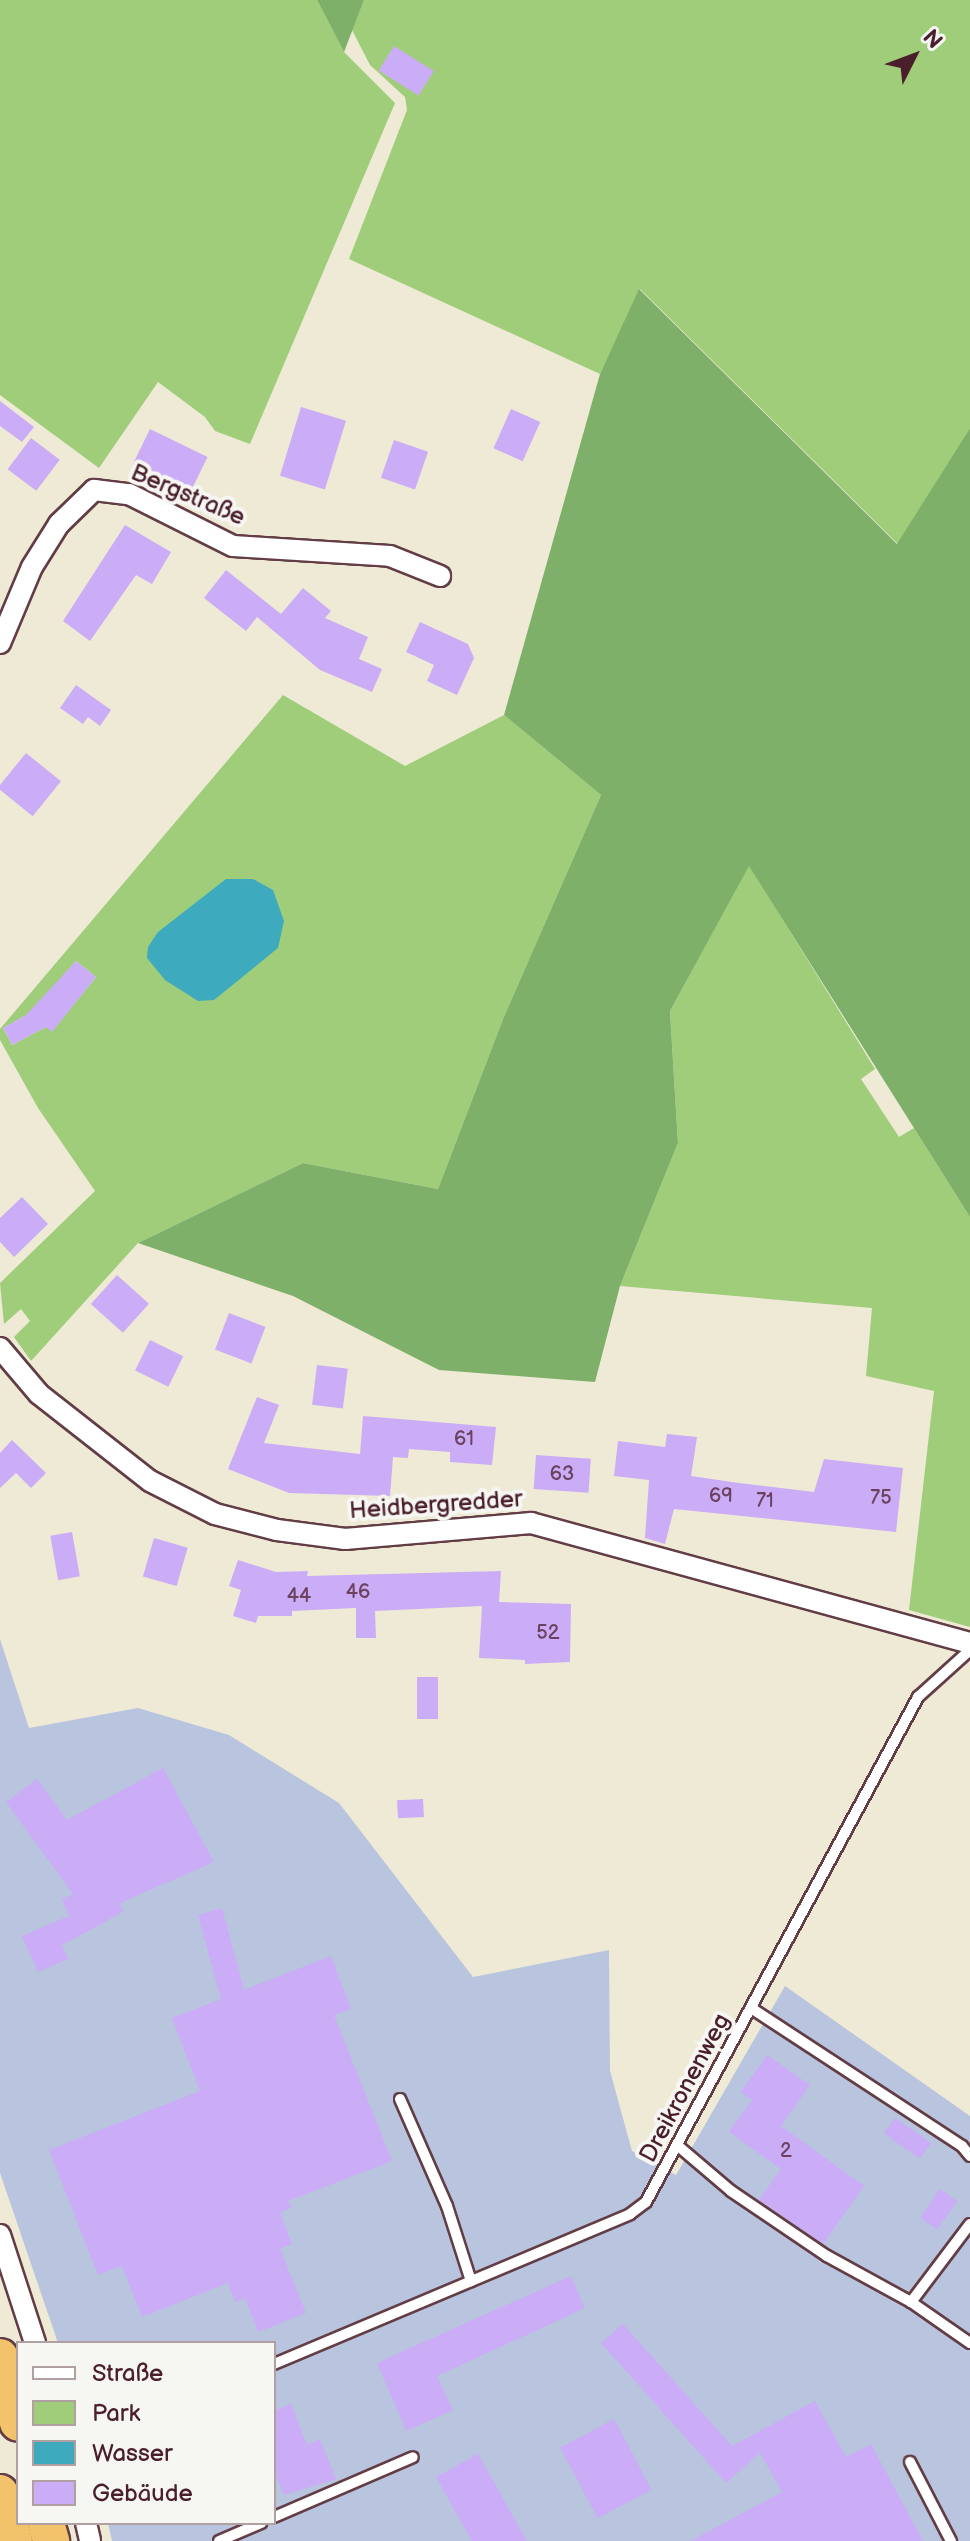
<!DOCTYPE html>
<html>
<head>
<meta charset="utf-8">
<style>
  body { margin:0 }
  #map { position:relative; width:970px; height:2541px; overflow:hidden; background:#efead6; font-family:"Balsamiq Sans",sans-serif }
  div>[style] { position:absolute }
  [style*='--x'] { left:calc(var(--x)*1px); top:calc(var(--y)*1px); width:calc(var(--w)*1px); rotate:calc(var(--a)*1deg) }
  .industrial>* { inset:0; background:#b9c4de }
  .green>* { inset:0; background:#9fcd7a }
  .forest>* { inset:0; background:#7fb06a }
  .water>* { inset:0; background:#3eaabe }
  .building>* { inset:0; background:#cbacf6; transform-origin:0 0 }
  .roads { filter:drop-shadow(2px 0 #633d45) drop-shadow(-2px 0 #633d45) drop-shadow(0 2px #633d45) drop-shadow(0 -2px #633d45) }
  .lane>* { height:10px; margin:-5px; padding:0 5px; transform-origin:5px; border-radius:5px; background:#fff }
  .street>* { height:20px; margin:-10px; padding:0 10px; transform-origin:10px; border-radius:10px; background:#fff }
  .highway>* { height:36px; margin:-18px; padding:0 18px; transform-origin:18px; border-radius:18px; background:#f2c36a }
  span { translate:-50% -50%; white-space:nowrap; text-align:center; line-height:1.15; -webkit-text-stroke:8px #f6f6f2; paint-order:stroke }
  .number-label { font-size:20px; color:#6a425e }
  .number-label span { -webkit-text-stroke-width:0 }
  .street-label { font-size:24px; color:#4a1f2b }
  .legend { position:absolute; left:16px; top:2341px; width:260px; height:184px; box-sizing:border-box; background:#f6f6f2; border:2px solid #b1a0a2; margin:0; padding:10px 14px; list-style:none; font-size:24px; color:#4a1f2b }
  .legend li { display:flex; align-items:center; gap:16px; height:40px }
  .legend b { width:40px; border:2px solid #b1a0a2 }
  .north { position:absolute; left:874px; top:16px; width:80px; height:80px; -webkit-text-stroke:6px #f6f6f2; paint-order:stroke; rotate:48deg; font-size:22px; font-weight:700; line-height:32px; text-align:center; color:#4a1f2b }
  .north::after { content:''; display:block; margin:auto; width:28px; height:36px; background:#4a1f2b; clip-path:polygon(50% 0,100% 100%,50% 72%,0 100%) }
</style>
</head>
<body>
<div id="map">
  <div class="industrial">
    <div style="clip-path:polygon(0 1639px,29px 1728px,138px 1708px,229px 1735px,339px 1803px,473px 1977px,609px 1950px,610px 2071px,632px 2151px,676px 2175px,785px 1986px,970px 2116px,970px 2541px,112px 2541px,108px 2523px,274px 2523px,274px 2343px,58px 2343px,0 2173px)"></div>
  </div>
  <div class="green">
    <div style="clip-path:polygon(0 0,317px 0,344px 52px,395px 103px,250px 444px,215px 431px,205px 417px,158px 382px,99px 468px,0 395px)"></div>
    <div style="clip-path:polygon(364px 0,970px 0,970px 428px,898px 544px,640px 289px,600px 374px,349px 259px,407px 110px,405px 97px,370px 65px,352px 30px)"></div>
    <div style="clip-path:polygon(evenodd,283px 695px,405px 766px,504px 715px,601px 795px,503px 1019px,438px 1189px,303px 1163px,138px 1243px,31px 1361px,14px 1337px,30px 1321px,21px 1309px,4px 1324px,0 1283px,95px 1191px,38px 1108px,0 1040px,0 1029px,283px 695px,76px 961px,96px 977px,52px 1031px,46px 1027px,12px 1045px,3px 1028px,30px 1013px,76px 961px)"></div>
    <div style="clip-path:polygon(749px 865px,875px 1069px,861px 1079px,899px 1137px,914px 1128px,970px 1217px,970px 1627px,909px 1610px,934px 1391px,866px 1376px,872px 1308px,620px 1286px,678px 1143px,670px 1011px)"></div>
  </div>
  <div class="forest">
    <div style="clip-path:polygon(317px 0,364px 0,344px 52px)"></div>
    <div style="clip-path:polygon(639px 289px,897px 544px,970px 428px,970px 1217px,749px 866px,670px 1011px,678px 1143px,620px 1286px,595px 1382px,439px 1370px,293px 1296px,138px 1243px,303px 1163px,438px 1189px,503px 1019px,601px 795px,504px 715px,600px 374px)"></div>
  </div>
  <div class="water">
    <div style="clip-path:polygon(226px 879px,253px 879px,273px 890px,284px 921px,278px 948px,214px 1000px,198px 1001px,165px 980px,147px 958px,148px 947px,158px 932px)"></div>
  </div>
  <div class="building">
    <div style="left:394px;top:46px;width:47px;height:29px;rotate:32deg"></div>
    <div style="clip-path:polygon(0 401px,34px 427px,22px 442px,0 426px)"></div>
    <div style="left:301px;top:407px;width:47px;height:72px;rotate:17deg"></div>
    <div style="left:511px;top:409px;width:32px;height:43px;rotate:24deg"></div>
    <div style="left:150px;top:429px;width:64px;height:40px;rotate:26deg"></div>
    <div style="left:31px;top:438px;width:36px;height:39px;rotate:37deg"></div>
    <div style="left:394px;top:440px;width:36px;height:40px;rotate:19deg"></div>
    <div style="clip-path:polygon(125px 525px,171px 552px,152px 584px,136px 575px,90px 641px,63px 621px)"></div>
    <div style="clip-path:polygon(226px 570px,281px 614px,303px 588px,331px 611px,325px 618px,368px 637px,359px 659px,382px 669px,372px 692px,320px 670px,257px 617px,246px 631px,204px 598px)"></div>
    <div style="clip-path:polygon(420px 622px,468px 644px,474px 658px,457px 695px,427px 681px,434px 665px,406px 652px)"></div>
    <div style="clip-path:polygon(76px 685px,111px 710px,100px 726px,88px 717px,83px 724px,60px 708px)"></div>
    <div style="left:26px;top:753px;width:45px;height:45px;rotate:39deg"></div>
    <div style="clip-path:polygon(76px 961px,96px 977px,52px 1032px,46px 1027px,12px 1045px,3px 1028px,26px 1015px)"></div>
    <div style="clip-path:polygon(22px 1197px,48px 1224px,14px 1257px,0 1242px,0 1218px)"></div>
    <div style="left:117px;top:1275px;width:43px;height:39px;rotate:42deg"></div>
    <div style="left:229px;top:1313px;width:39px;height:39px;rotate:21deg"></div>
    <div style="left:150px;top:1340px;width:37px;height:34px;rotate:26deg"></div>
    <div style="left:317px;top:1365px;width:31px;height:40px;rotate:7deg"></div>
    <div style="clip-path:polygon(257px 1397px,279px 1405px,264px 1443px,360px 1454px,363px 1416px,496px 1427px,492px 1465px,450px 1462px,450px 1452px,409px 1449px,408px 1458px,393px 1457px,390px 1496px,289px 1493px,228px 1469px)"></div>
    <div style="clip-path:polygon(667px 1434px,697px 1437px,691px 1476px,739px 1483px,814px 1492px,824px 1459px,903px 1468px,896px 1532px,674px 1509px,665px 1544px,645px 1538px,649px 1480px,614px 1476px,618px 1441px,665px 1447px)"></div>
    <div style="clip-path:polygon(12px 1440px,46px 1473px,31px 1488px,16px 1473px,0 1488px,0 1453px)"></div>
    <div style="left:536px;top:1455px;width:55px;height:34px;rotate:4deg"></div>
    <div style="left:72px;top:1532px;width:45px;height:22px;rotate:80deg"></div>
    <div style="left:154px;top:1538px;width:35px;height:40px;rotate:16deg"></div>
    <div style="clip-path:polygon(238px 1560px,276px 1572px,308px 1571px,307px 1576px,501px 1571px,499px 1602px,571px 1604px,570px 1662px,525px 1664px,525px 1660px,479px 1658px,482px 1606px,375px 1611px,376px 1638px,356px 1638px,356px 1608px,292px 1611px,292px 1616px,258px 1616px,256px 1623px,233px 1616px,241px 1590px,229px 1586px)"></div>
    <div style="left:417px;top:1677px;width:21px;height:42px"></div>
    <div style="clip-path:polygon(163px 1768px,214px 1862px,120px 1903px,123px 1912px,62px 1945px,68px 1959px,38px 1972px,22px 1936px,69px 1916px,62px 1899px,73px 1894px,6px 1802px,37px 1779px,67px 1820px)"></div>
    <div style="left:423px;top:1799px;width:18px;height:26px;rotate:87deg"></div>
    <div style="clip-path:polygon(222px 1908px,244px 1990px,331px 1956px,351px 2009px,334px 2015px,392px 2161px,288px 2201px,291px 2208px,280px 2213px,292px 2244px,280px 2249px,306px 2313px,258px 2332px,245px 2298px,235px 2302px,228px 2283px,142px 2317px,122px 2266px,98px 2275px,49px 2150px,200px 2091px,172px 2018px,221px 1999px,198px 1915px)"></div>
    <div style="clip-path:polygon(767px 2055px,810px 2085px,781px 2126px,864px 2186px,823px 2244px,759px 2200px,781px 2169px,729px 2132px,752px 2100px,741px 2092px)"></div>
    <div style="left:895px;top:2118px;width:44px;height:19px;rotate:35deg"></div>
    <div style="left:940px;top:2189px;width:21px;height:35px;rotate:35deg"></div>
    <div style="clip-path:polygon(571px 2276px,585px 2308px,437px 2376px,453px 2410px,406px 2431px,377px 2363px)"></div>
    <div style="clip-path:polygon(623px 2324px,732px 2446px,815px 2401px,846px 2457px,871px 2444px,923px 2541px,691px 2541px,782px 2492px,760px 2453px,726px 2483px,601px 2343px)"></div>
    <div style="clip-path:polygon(291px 2404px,307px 2445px,320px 2439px,336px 2479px,284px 2495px,274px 2471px,274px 2411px)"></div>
    <div style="left:614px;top:2419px;width:80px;height:61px;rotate:62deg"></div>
    <div style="clip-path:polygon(478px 2454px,527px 2541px,472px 2541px,436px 2477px)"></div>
  </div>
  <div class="roads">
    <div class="lane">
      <div style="--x:751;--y:2008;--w:252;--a:33.2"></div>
      <div style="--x:962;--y:2146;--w:13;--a:51"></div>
      <div style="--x:400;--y:2099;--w:117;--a:66.3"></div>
      <div style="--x:447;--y:2206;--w:79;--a:72.3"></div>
      <div style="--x:677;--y:2145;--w:71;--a:40.4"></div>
      <div style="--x:731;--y:2191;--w:116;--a:34.1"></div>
      <div style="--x:827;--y:2256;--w:96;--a:28.7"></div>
      <div style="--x:970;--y:2224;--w:98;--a:127.1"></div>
      <div style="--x:911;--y:2302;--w:72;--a:34.8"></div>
      <div style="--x:274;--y:2364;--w:386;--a:-22.8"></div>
      <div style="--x:630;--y:2214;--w:20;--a:-37"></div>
      <div style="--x:646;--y:2202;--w:574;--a:-61.69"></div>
      <div style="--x:918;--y:1697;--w:70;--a:-42.1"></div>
      <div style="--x:910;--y:2462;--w:89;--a:62.6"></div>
      <div style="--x:274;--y:2517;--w:151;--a:-23.3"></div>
      <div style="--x:219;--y:2541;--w:46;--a:-23.2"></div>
    </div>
    <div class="street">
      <div style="--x:0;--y:643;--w:82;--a:-67.2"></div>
      <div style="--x:32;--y:567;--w:51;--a:-57.9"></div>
      <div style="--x:59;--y:524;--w:49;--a:-44.2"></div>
      <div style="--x:94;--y:490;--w:35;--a:7"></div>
      <div style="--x:129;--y:494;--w:116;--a:26.6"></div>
      <div style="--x:233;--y:546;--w:157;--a:3.6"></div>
      <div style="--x:390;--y:556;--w:54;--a:21.8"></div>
      <div style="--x:0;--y:1348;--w:60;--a:49.7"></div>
      <div style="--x:39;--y:1394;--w:141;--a:38.1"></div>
      <div style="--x:150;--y:1481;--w:73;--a:26.9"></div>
      <div style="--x:215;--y:1514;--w:64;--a:14.5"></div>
      <div style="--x:277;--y:1530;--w:69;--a:7.5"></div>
      <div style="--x:345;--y:1539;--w:187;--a:-4.9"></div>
      <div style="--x:531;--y:1523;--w:455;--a:15.3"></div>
      <div style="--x:0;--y:2235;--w:114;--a:72"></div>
      <div style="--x:86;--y:2523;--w:18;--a:77"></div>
    </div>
    <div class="highway">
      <div style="--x:0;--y:2357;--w:68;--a:74.7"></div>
      <div style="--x:0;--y:2493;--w:50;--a:73.7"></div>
      <div style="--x:46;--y:2523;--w:19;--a:74"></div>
    </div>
  </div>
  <div class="number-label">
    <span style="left:464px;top:1439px">61</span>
    <span style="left:562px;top:1474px">63</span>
    <span style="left:721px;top:1496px">69</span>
    <span style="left:881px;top:1498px">75</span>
    <span style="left:765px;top:1501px">71</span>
    <span style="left:358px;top:1592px">46</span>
    <span style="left:299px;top:1596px">44</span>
    <span style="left:548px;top:1633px">52</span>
    <span style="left:786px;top:2151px">2</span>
  </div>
  <div class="street-label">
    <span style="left:188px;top:495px;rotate:23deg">Bergstraße</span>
    <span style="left:436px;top:1505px;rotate:-4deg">Heidbergredder</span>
    <span style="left:685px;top:2088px;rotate:-62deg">Dreikronenweg</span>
  </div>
  <ul class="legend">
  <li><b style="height:10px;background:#fff"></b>Straße</li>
  <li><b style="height:22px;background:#9fcd7a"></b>Park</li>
  <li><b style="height:22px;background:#3eaabe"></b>Wasser</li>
  <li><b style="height:22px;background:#cbacf6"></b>Gebäude</li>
  </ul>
  <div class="north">N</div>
</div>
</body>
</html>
